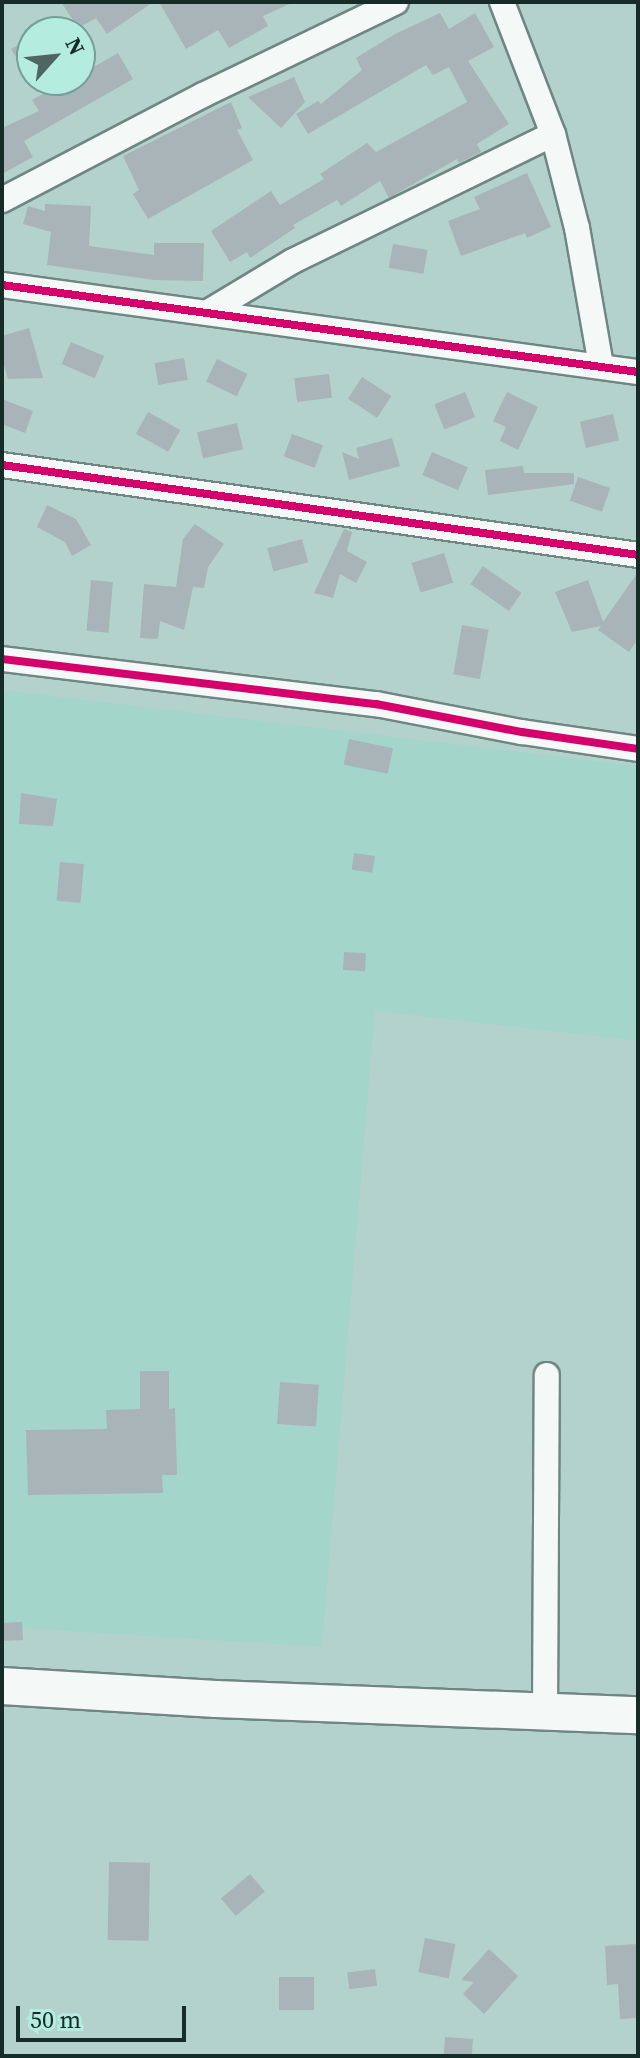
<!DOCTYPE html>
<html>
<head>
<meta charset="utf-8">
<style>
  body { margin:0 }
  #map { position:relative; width:640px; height:2058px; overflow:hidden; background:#b4d2cc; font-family:"Source Serif 4",serif }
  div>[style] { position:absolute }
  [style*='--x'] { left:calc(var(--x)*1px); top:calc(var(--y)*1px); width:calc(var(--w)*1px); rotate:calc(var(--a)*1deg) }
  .built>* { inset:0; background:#a4d5cb }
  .building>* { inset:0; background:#a8b4b8; transform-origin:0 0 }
  .roads { filter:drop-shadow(2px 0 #6f8682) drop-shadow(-2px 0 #6f8682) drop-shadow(0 2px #6f8682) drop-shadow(0 -2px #6f8682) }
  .street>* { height:24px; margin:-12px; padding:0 12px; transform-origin:12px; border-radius:12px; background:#f4f8f7 }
  .secondary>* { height:36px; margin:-18px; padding:0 18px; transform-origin:18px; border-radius:18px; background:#f4f8f7 }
  .cycleway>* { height:8px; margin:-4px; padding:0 4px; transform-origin:4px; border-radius:4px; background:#d6006c }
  span { translate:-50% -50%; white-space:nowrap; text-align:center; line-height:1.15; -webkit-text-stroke:6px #b4ece0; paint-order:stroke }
  .frame { position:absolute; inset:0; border:4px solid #152c27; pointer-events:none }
  .north { position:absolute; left:16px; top:16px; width:80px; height:80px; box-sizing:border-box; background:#b4ece0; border:2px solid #749f96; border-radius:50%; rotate:63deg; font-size:22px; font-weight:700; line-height:32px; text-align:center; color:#152c27 }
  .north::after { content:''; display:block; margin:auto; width:28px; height:36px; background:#4d6661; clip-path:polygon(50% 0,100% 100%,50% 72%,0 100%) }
  .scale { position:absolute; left:16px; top:2006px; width:170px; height:36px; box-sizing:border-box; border:4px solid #152c27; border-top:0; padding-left:10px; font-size:24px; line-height:28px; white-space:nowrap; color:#152c27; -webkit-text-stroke:6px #b4ece0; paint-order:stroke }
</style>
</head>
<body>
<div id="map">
  <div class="built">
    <div style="clip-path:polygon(2px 690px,638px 766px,638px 1041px,375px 1011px,322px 1647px,2px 1627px)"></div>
  </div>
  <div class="building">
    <div style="clip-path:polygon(61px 2px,153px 2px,107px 34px,96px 18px,78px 28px)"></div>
    <div style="clip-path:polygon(159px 2px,294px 2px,263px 16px,268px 26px,229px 48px,218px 30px,186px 49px)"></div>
    <div style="clip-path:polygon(440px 13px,449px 29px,475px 13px,494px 47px,468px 61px,509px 124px,477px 144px,481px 152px,459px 163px,457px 159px,389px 198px,380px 181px,341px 206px,337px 200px,293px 225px,295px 228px,250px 258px,247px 252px,230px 262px,211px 231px,271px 191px,280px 205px,324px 179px,320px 174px,367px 143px,376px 152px,467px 102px,449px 67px,433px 75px,426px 65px,308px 134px,296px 114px,318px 101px,321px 104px,362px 70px,356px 58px,395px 34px)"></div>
    <div style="clip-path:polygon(32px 37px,32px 84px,11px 49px)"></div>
    <div style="clip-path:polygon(118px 53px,133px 79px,24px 141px,33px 157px,2px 174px,2px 128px,39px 111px,32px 100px,68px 80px,80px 80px,80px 75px)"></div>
    <div style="clip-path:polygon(294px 77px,305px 102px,281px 128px,248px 97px)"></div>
    <div style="clip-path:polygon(231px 102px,242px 128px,237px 130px,253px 160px,148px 219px,133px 194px,139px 190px,123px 156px)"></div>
    <div style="clip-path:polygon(527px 173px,551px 227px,527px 238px,525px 233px,461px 256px,448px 221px,480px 209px,474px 197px)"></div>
    <div style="clip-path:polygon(45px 204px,91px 206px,89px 246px,154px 255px,154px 243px,204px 243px,203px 281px,154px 280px,47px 265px,51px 232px,23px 224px,28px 206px,45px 211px)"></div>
    <div style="left:393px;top:244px;width:35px;height:24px;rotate:10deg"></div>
    <div style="clip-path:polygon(29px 328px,43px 378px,8px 379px,2px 358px,2px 336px)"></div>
    <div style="left:71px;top:342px;width:36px;height:24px;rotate:23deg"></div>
    <div style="left:184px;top:358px;width:22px;height:30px;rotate:80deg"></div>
    <div style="left:217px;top:359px;width:34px;height:25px;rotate:26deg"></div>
    <div style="left:329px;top:374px;width:24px;height:35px;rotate:83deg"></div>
    <div style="left:362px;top:377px;width:35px;height:26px;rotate:33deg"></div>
    <div style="left:465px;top:392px;width:27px;height:33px;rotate:68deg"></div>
    <div style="clip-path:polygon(507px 392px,538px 407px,518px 450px,500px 441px,506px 427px,493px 421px)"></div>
    <div style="clip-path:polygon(2px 399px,33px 411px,25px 433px,2px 424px)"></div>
    <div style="left:148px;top:412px;width:37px;height:25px;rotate:29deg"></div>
    <div style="left:613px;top:414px;width:27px;height:34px;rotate:77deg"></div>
    <div style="left:237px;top:423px;width:27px;height:41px;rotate:77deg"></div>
    <div style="left:292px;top:434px;width:33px;height:24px;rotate:20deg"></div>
    <div style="clip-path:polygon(392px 438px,400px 466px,349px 480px,342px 452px,359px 459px,356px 448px)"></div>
    <div style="left:432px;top:452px;width:39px;height:25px;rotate:23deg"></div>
    <div style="clip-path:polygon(523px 466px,524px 473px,574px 473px,574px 484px,488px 495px,485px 470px)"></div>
    <div style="left:578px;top:477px;width:34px;height:25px;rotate:19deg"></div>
    <div style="clip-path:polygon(47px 505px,76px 519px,91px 545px,72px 556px,65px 542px,37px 527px)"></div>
    <div style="clip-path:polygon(195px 524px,224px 544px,208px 567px,204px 588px,193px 587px,184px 630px,160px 621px,158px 639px,140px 638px,144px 584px,176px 587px,183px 539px)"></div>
    <div style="clip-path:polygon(344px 529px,352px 532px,347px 551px,367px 562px,356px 583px,340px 574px,333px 598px,314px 593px)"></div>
    <div style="left:302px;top:539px;width:24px;height:36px;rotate:75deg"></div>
    <div style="left:444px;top:553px;width:31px;height:34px;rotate:73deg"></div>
    <div style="left:483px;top:566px;width:47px;height:22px;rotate:35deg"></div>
    <div style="clip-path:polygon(638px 572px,638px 639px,629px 652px,598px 630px,601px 626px,572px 632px,555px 592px,588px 580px,603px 622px)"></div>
    <div style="left:91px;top:580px;width:22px;height:51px;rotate:5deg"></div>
    <div style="left:462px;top:625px;width:27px;height:50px;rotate:10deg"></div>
    <div style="left:349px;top:739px;width:45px;height:26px;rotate:12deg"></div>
    <div style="clip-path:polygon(21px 793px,57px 799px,53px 826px,19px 824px)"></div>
    <div style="left:354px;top:853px;width:21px;height:17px;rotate:8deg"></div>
    <div style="left:60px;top:862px;width:24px;height:39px;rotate:5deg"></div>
    <div style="left:344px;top:952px;width:22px;height:18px;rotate:3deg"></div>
    <div style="clip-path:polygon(140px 1371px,169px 1371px,169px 1409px,175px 1408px,177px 1475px,162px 1475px,163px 1493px,28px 1495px,26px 1430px,107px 1429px,106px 1410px,140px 1409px)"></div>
    <div style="left:280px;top:1382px;width:39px;height:42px;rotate:4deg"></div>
    <div style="left:22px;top:1622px;width:18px;height:20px;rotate:87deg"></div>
    <div style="left:109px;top:1862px;width:41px;height:78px;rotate:1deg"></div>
    <div style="left:250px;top:1874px;width:23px;height:38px;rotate:50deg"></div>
    <div style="left:425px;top:1938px;width:31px;height:35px;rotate:11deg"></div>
    <div style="clip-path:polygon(638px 1944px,638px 2018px,620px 2019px,618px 1984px,607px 1985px,605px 1946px)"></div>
    <div style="clip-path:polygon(489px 1949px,518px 1976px,484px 2014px,463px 1994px,474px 1982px,461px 1980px)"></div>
    <div style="left:375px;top:1969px;width:17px;height:28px;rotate:83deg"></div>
    <div style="left:279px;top:1977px;width:35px;height:33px"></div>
    <div style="left:445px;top:2037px;width:28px;height:19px;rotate:4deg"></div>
  </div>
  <div class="roads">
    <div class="street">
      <div style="--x:502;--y:2;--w:142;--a:68.9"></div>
      <div style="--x:553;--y:134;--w:97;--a:75.7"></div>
      <div style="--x:577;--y:228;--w:140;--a:80.1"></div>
      <div style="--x:2;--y:200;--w:227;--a:-27.6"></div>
      <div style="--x:203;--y:95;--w:214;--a:-25.7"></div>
      <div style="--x:2;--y:285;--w:642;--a:7.79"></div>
      <div style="--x:208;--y:312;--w:99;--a:-31"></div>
      <div style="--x:293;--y:261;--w:289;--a:-26"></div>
      <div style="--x:2;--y:465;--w:642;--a:8.05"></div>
      <div style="--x:2;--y:659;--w:377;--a:6.9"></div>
      <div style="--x:376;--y:704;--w:149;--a:10.9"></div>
      <div style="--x:522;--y:732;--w:117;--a:8.3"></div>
      <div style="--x:545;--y:1712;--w:337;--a:-89.7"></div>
    </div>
    <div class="secondary">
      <div style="--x:2;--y:1686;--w:214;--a:3.5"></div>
      <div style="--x:216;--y:1699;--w:422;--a:2.2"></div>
    </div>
  </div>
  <div class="cycleway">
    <div style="--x:2;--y:285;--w:642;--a:7.79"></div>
    <div style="--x:2;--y:465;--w:642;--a:8.05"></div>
    <div style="--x:2;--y:659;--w:377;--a:6.9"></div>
    <div style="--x:376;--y:704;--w:149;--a:10.9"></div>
    <div style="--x:522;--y:732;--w:117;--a:8.3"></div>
  </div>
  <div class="frame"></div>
  <div class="north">N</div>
  <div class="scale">50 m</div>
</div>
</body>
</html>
